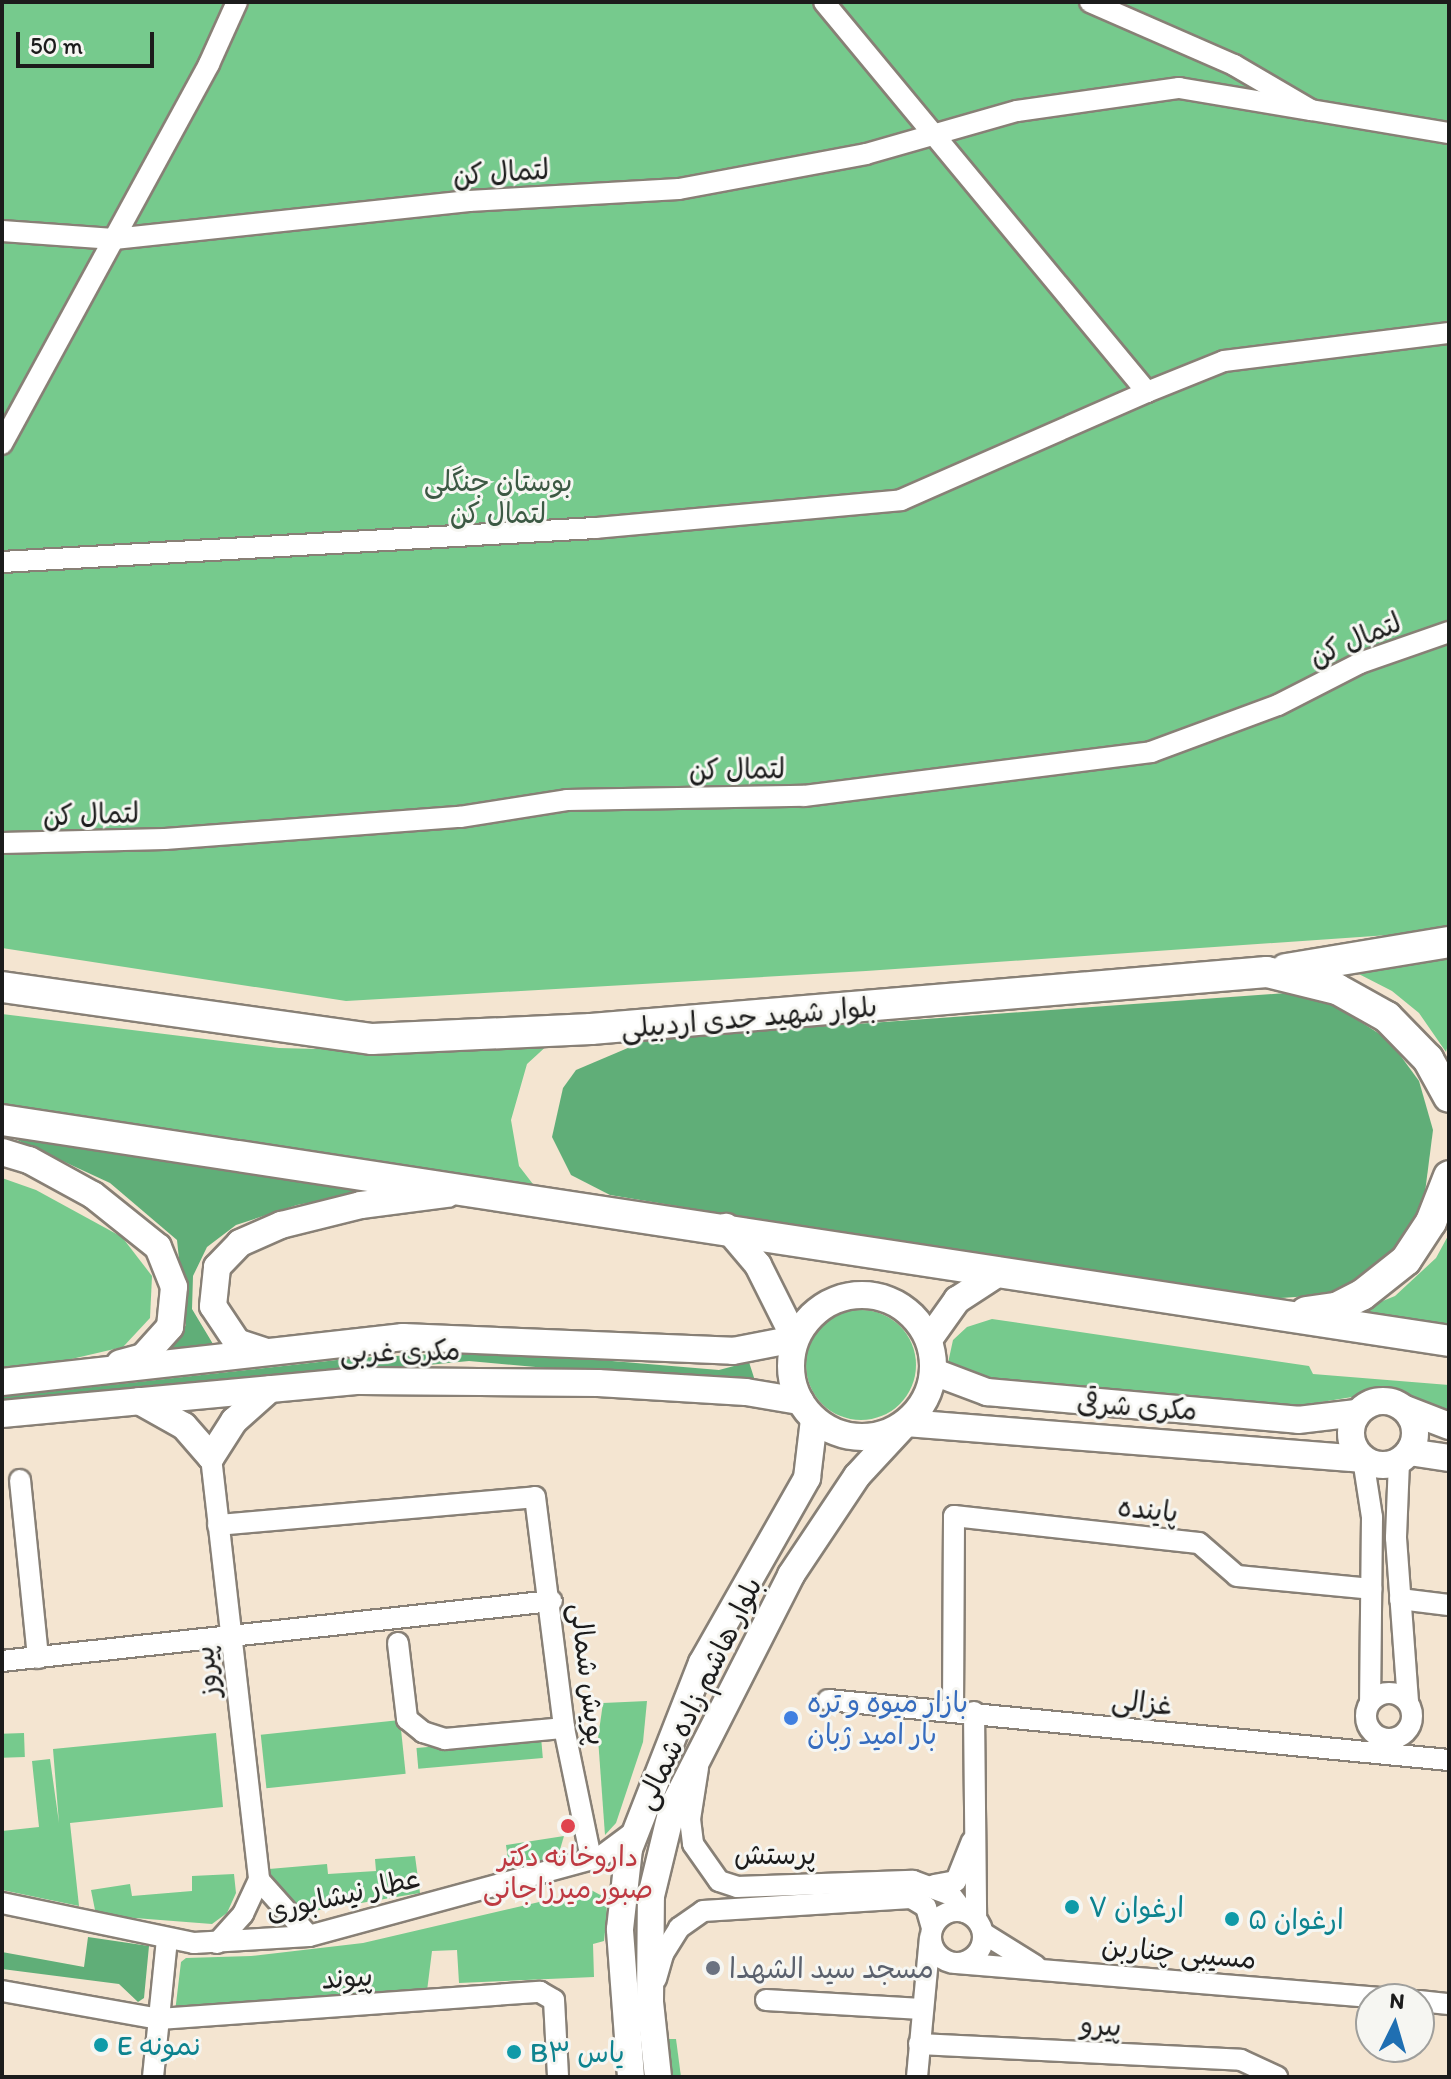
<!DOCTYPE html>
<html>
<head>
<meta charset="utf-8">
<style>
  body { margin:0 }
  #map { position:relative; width:1451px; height:2079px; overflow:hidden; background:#f4e5d1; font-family:Itim,"Playpen Sans Arabic",sans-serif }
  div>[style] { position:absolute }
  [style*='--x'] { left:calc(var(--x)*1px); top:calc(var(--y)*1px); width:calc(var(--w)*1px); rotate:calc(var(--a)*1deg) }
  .green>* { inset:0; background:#76ca8d; transform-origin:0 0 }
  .round { border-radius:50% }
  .forest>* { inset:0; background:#60ae78 }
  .roads { filter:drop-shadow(2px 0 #888076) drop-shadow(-2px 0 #888076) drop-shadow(0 2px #888076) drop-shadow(0 -2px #888076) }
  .minor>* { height:20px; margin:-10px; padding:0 10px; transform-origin:10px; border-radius:10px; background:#fff }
  .minor>.ring { margin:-10px; padding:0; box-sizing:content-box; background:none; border:20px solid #fff; border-radius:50% }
  .tertiary>* { height:26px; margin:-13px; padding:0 13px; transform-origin:13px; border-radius:13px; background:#fff }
  .tertiary>.ring { margin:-13px; padding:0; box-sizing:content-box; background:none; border:26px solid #fff; border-radius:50% }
  .secondary>* { height:30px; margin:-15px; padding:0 15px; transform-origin:15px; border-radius:15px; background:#fff }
  .dots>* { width:22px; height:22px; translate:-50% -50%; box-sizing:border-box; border:4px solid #f6f6f2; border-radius:50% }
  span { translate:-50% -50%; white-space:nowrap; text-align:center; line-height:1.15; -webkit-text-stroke:6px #f6f6f2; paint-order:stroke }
  .street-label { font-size:28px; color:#1c1c1c }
  .park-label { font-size:28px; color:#3c5944 }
  .shop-label { font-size:28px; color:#366cbe }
  .left { translate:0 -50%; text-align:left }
  .health-label { font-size:28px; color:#be3a42 }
  .culture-label { font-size:28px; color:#0d838f }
  .worship-label { font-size:28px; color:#5b616d }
  .frame { position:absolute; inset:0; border:4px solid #1c1c1c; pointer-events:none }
  .north { position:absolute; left:1355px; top:1983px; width:80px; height:80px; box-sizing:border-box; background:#f6f6f2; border:2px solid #9f9f9c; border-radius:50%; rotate:5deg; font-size:22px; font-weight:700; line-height:32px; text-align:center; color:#1c1c1c }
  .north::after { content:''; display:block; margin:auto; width:28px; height:36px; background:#1f6fb2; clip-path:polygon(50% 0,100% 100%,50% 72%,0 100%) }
  .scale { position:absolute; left:16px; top:32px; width:138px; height:36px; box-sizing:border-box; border:4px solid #1c1c1c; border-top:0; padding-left:10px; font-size:24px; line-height:28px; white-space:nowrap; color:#1c1c1c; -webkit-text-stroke:6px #f6f6f2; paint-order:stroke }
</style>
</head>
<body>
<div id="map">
  <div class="green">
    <div style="clip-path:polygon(2px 2px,1449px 2px,1449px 924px,1432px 932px,866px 971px,346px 1001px,2px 948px)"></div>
    <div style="clip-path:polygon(1449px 951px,1449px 1040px,1446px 1052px,1419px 1013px,1392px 991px,1351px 970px)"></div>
    <div style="clip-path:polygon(2px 1014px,279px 1048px,396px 1051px,551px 1042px,527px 1064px,511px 1120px,519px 1166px,536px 1188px,2px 1106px)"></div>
    <div style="clip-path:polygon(2px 1178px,36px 1190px,122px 1237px,152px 1276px,150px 1318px,123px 1347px,50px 1364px,2px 1369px)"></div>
    <div style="clip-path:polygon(1449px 1234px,1449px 1325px,1338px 1319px,1395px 1296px,1436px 1258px)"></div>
    <div class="round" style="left:806px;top:1310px;width:110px;height:110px"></div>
    <div style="clip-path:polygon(992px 1319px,1309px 1366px,1313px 1374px,1449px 1385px,1449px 1417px,1383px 1392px,1272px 1410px,984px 1382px,948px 1363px,953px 1340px,967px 1327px)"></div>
    <div style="clip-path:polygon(647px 1701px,643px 1742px,616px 1823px,605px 1835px,598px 1738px,603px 1703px)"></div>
    <div style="left:400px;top:1720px;width:54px;height:140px;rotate:84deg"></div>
    <div style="left:24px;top:1733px;width:24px;height:22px;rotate:88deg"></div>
    <div style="clip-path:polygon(216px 1733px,223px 1807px,70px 1823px,79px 1906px,2px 1890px,2px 1831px,39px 1827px,32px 1761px,50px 1759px,59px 1823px,53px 1749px)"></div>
    <div style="left:541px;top:1737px;width:21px;height:125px;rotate:85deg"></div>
    <div style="clip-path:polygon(564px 1836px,559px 1853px,547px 1861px,510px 1874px,506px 1845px)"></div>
    <div style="clip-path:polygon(415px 1856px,420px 1893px,296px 1914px,269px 1879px,269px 1869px,327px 1864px,328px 1874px,376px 1871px,375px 1859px)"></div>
    <div style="clip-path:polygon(234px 1874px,236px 1893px,227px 1913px,212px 1924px,96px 1915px,91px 1890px,130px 1884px,132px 1896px,192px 1891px,192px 1876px)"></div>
    <div style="clip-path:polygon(591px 1890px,606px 1898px,607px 1914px,604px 1941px,593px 1944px,594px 1977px,459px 1983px,457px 1950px,432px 1951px,427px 1991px,175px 2012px,181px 1962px,186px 1958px,251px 1956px,363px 1943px)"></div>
    <div style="clip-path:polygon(668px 2039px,676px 2039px,681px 2077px,671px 2077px)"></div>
  </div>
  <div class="forest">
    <div style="clip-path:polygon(1286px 993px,1333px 1004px,1389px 1040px,1419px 1081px,1433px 1130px,1424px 1200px,1400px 1243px,1353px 1282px,1324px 1295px,1252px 1300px,610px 1195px,571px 1175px,552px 1137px,563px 1088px,576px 1070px,649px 1039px)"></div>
    <div style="clip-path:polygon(2px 1133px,376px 1190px,297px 1205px,236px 1225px,207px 1247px,193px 1276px,192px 1309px,213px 1344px,169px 1350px,186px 1325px,177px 1240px,110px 1183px)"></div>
    <div style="clip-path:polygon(494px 1351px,719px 1370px,749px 1362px,757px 1387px,469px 1361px,2px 1406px,2px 1397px,355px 1358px)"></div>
    <div style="clip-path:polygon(88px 1937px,149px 1946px,144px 1998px,138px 2002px,119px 1984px,2px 1969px,2px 1952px,84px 1967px)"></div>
  </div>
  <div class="roads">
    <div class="minor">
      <div style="--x:1090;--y:2;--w:157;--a:23.6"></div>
      <div style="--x:1234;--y:65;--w:89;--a:30.3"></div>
      <div style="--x:1311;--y:110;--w:140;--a:9.5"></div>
      <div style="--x:2;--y:231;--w:112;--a:4.1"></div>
      <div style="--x:114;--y:239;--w:357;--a:-6.1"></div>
      <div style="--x:469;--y:201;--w:210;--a:-3.3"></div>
      <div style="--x:679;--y:189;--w:190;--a:-10.6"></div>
      <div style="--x:866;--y:154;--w:157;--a:-15.9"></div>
      <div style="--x:1017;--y:111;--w:164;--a:-8.1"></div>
      <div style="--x:1179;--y:88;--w:134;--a:9.5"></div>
      <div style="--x:1147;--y:392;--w:83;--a:-21.9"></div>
      <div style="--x:1224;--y:361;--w:227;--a:-7.1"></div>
      <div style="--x:2;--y:444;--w:433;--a:-61.4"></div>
      <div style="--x:209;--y:64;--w:68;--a:-65.7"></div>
      <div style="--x:2;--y:562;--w:595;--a:-3.28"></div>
      <div style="--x:596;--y:528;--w:306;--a:-5.2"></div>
      <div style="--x:901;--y:500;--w:269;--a:-23.7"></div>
      <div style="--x:1147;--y:392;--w:506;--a:-129.63"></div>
      <div style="--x:2;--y:843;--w:163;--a:-1.4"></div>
      <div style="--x:165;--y:839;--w:296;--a:-4.3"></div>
      <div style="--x:460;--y:817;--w:108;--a:-9"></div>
      <div style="--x:567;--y:800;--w:237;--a:-1"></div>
      <div style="--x:804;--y:796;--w:350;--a:-7.2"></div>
      <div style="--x:1151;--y:752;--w:135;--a:-20.3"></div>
      <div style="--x:1278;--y:705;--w:92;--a:-27.1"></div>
      <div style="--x:1360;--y:663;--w:94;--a:-19.2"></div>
      <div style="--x:211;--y:1457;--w:426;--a:83.5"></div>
      <div style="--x:259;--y:1880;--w:75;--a:48.2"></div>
      <div style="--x:1363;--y:1459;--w:59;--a:81.2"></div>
      <div style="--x:1372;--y:1517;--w:185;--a:90.6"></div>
      <div style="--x:1399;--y:1462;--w:76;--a:92.3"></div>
      <div style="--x:1396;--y:1538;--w:165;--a:85.8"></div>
      <div style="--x:20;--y:1480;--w:179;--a:84.2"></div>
      <div style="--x:218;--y:1525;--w:318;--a:-5"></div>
      <div style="--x:535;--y:1497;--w:233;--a:82.8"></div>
      <div style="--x:564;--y:1728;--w:133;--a:78.3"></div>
      <div style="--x:1400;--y:1599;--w:49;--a:7"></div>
      <div style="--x:398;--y:1643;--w:77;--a:83.2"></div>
      <div style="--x:407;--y:1719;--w:21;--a:39"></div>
      <div style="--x:423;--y:1732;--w:23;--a:18"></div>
      <div style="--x:445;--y:1739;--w:120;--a:-5.3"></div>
      <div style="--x:2;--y:1661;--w:553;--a:-6.23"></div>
      <div class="ring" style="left:1366px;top:1693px;width:26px;height:26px"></div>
      <div style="--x:828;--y:1700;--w:624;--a:5.52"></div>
      <div style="--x:953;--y:1710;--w:194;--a:-89.7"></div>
      <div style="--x:954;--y:1516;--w:246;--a:6.3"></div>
      <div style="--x:1199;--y:1543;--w:50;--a:41"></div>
      <div style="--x:1237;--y:1576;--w:135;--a:5.5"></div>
      <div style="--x:974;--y:1712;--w:205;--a:89.4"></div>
      <div style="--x:698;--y:1768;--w:52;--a:98.9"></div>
      <div style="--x:690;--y:1819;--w:25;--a:83"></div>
      <div style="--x:693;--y:1844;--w:45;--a:54.9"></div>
      <div style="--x:719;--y:1881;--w:19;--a:18"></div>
      <div style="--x:737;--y:1887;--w:176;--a:-2"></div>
      <div style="--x:913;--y:1881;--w:40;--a:20.2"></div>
      <div style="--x:951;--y:1895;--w:21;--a:53"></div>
      <div style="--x:934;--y:1885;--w:22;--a:-10"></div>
      <div style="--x:956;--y:1881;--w:43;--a:-68.2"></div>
      <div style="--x:2;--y:1903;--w:196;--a:11.8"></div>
      <div style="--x:194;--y:1943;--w:115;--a:-3.5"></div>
      <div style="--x:309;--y:1936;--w:302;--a:-15.2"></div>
      <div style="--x:600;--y:1857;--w:44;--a:-36.6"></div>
      <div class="ring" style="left:931px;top:1911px;width:32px;height:32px"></div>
      <div style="--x:983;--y:1933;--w:62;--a:31.9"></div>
      <div style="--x:217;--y:1943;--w:39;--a:-48"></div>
      <div style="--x:243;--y:1914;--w:38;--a:-65"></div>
      <div style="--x:956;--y:1963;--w:441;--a:4.7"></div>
      <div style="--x:656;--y:1979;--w:26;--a:-74"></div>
      <div style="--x:663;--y:1954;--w:31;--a:-58"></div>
      <div style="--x:679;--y:1928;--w:29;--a:-35"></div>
      <div style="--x:703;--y:1911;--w:208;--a:-3.6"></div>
      <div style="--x:911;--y:1898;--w:17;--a:31"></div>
      <div style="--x:926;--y:1907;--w:22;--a:74"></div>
      <div style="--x:2;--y:1991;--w:159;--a:10.1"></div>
      <div style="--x:159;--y:2019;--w:382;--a:-4.1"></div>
      <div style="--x:540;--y:1992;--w:16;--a:30"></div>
      <div style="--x:554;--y:2000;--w:77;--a:87"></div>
      <div style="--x:766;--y:2000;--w:156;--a:3.3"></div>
      <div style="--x:1419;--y:2001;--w:30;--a:6"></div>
      <div style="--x:919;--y:2044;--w:322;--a:2.8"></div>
      <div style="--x:1241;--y:2060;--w:40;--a:25"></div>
      <div style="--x:153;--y:2077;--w:138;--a:-84.2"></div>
      <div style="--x:917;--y:2077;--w:140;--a:-84.7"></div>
    </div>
    <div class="tertiary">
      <div style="--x:2;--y:1152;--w:28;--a:17"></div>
      <div style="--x:29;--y:1160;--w:73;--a:28.7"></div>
      <div style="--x:93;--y:1195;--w:83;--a:38.7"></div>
      <div style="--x:158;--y:1247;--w:43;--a:68.2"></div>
      <div style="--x:174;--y:1287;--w:40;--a:95.7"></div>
      <div style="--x:170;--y:1327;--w:40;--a:132"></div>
      <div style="--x:143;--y:1357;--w:24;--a:165"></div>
      <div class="ring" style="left:791px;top:1295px;width:116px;height:116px"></div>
      <div style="--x:930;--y:1338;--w:47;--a:-54.6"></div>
      <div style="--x:957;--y:1300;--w:48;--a:-33"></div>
      <div style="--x:267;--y:1352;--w:32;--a:-162"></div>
      <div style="--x:237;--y:1342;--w:43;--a:-123.7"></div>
      <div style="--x:213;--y:1306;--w:39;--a:-84"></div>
      <div style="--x:217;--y:1267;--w:33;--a:-46"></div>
      <div style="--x:240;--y:1243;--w:45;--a:-23.7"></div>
      <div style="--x:281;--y:1225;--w:82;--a:-14"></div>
      <div style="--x:361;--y:1205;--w:87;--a:-7.3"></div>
      <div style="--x:934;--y:1372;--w:57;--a:20.7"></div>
      <div style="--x:987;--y:1392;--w:312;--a:5.1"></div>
      <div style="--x:1298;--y:1420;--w:59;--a:-6.8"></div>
      <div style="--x:2;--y:1382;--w:404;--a:-6.4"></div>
      <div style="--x:403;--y:1337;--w:330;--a:2.4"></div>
      <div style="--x:733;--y:1351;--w:63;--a:-11"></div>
      <div style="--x:795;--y:1339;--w:83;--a:-116.6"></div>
      <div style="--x:758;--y:1265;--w:50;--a:-130.1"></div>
      <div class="ring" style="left:1351px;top:1401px;width:38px;height:38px"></div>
      <div style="--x:139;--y:1401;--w:51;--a:29.1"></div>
      <div style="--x:184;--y:1426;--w:41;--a:48.9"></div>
      <div style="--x:211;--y:1457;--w:43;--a:-57.4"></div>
      <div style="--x:234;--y:1421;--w:48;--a:-41.6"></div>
      <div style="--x:1405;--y:1409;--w:47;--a:21.1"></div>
      <div style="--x:2;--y:1414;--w:361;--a:-5.3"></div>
      <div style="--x:361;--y:1381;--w:237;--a:0.5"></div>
      <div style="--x:598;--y:1383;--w:148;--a:3.5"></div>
      <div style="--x:746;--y:1392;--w:55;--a:9.5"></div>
      <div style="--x:1409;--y:1452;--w:40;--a:8.5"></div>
      <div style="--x:631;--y:2077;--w:148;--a:-94.3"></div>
      <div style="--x:620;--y:1929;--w:81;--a:-83.6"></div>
      <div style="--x:629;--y:1849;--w:200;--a:-68.6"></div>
      <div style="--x:702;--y:1663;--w:213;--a:-60.4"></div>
      <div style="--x:807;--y:1478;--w:59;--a:-83.2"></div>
      <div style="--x:658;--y:2077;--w:75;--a:-96.1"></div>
      <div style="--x:650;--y:2002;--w:106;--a:-89.5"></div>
      <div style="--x:651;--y:1896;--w:89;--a:-76.4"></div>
      <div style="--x:672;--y:1809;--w:263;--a:-63"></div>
      <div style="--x:791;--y:1575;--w:119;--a:-56.3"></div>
      <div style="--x:857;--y:1476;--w:72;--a:-47.2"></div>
      <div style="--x:906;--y:1423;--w:458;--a:4.5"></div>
    </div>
    <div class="secondary">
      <div style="--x:1286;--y:969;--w:165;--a:-9.4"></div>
      <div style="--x:2;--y:987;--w:374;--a:8"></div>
      <div style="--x:372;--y:1039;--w:219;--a:-2.6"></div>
      <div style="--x:591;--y:1029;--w:678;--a:-4.82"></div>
      <div style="--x:1267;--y:972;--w:72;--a:13.7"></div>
      <div style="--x:1337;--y:989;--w:57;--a:29.2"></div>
      <div style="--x:1387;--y:1017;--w:59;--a:45.7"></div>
      <div style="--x:1428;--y:1059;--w:43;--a:61.1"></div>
      <div style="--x:2;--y:1120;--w:1464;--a:8.68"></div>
      <div style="--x:1306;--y:1312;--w:30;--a:-8"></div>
      <div style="--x:1336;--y:1308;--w:29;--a:-27"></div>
      <div style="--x:1362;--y:1295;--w:56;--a:-38.5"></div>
      <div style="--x:1406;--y:1260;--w:45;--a:-56.7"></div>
      <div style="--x:1431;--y:1222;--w:49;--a:-68.6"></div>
    </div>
  </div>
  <div class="dots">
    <div style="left:791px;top:1718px;background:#3f7fe0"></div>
    <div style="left:568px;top:1826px;background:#e0444e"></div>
    <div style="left:1072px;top:1907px;background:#0f9aa8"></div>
    <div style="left:1232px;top:1919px;background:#0f9aa8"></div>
    <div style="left:713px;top:1968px;background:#6b7280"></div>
    <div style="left:101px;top:2045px;background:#0f9aa8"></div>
    <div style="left:514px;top:2052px;background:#0f9aa8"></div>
  </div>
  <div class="street-label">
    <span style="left:501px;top:172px;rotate:-4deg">لتمال کن</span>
    <span style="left:1355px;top:639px;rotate:-23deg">لتمال کن</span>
    <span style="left:737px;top:769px;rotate:-1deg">لتمال کن</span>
    <span style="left:91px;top:814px;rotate:-2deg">لتمال کن</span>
    <span style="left:749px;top:1017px;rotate:-5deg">بلوار شهید جدی اردبیلی</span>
    <span style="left:400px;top:1351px;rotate:-1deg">مکری غربی</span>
    <span style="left:1137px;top:1406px;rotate:4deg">مکری شرقی</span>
    <span style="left:1148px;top:1509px;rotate:6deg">پاینده</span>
    <span style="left:206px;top:1672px;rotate:-97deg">پیروز</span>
    <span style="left:589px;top:1674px;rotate:83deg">پویش شمالی</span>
    <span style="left:698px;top:1693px;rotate:-64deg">بلوار هاشم زاده شمالی</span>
    <span style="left:1142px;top:1702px;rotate:6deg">غزالی</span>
    <span style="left:775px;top:1854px">پرستش</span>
    <span style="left:343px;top:1894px;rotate:-13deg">عطار نیشابوری</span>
    <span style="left:1179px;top:1952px;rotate:5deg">مسیبی چناربن</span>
    <span style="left:347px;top:1977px;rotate:-4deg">پیوند</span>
    <span style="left:1101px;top:2025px;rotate:3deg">پیرو</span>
  </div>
  <div class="park-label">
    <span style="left:498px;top:497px">بوستان جنگلی<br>لتمال کن</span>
  </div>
  <div class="shop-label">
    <span class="left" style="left:807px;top:1718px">بازار میوه و تره<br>بار امید ژبان</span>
  </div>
  <div class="health-label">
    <span style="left:568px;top:1872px">داروخانه دکتر<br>صبور میرزاجانی</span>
  </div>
  <div class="culture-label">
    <span class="left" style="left:1088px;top:1907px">ارغوان ۷</span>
    <span class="left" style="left:1248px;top:1919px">ارغوان ۵</span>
    <span class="left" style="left:117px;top:2045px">E نمونه</span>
    <span class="left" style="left:530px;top:2052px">B۳ یاس</span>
  </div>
  <div class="worship-label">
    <span class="left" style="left:729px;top:1968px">مسجد سید الشهدا</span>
  </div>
  <div class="frame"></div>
  <div class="north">N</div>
  <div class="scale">50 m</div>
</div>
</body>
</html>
